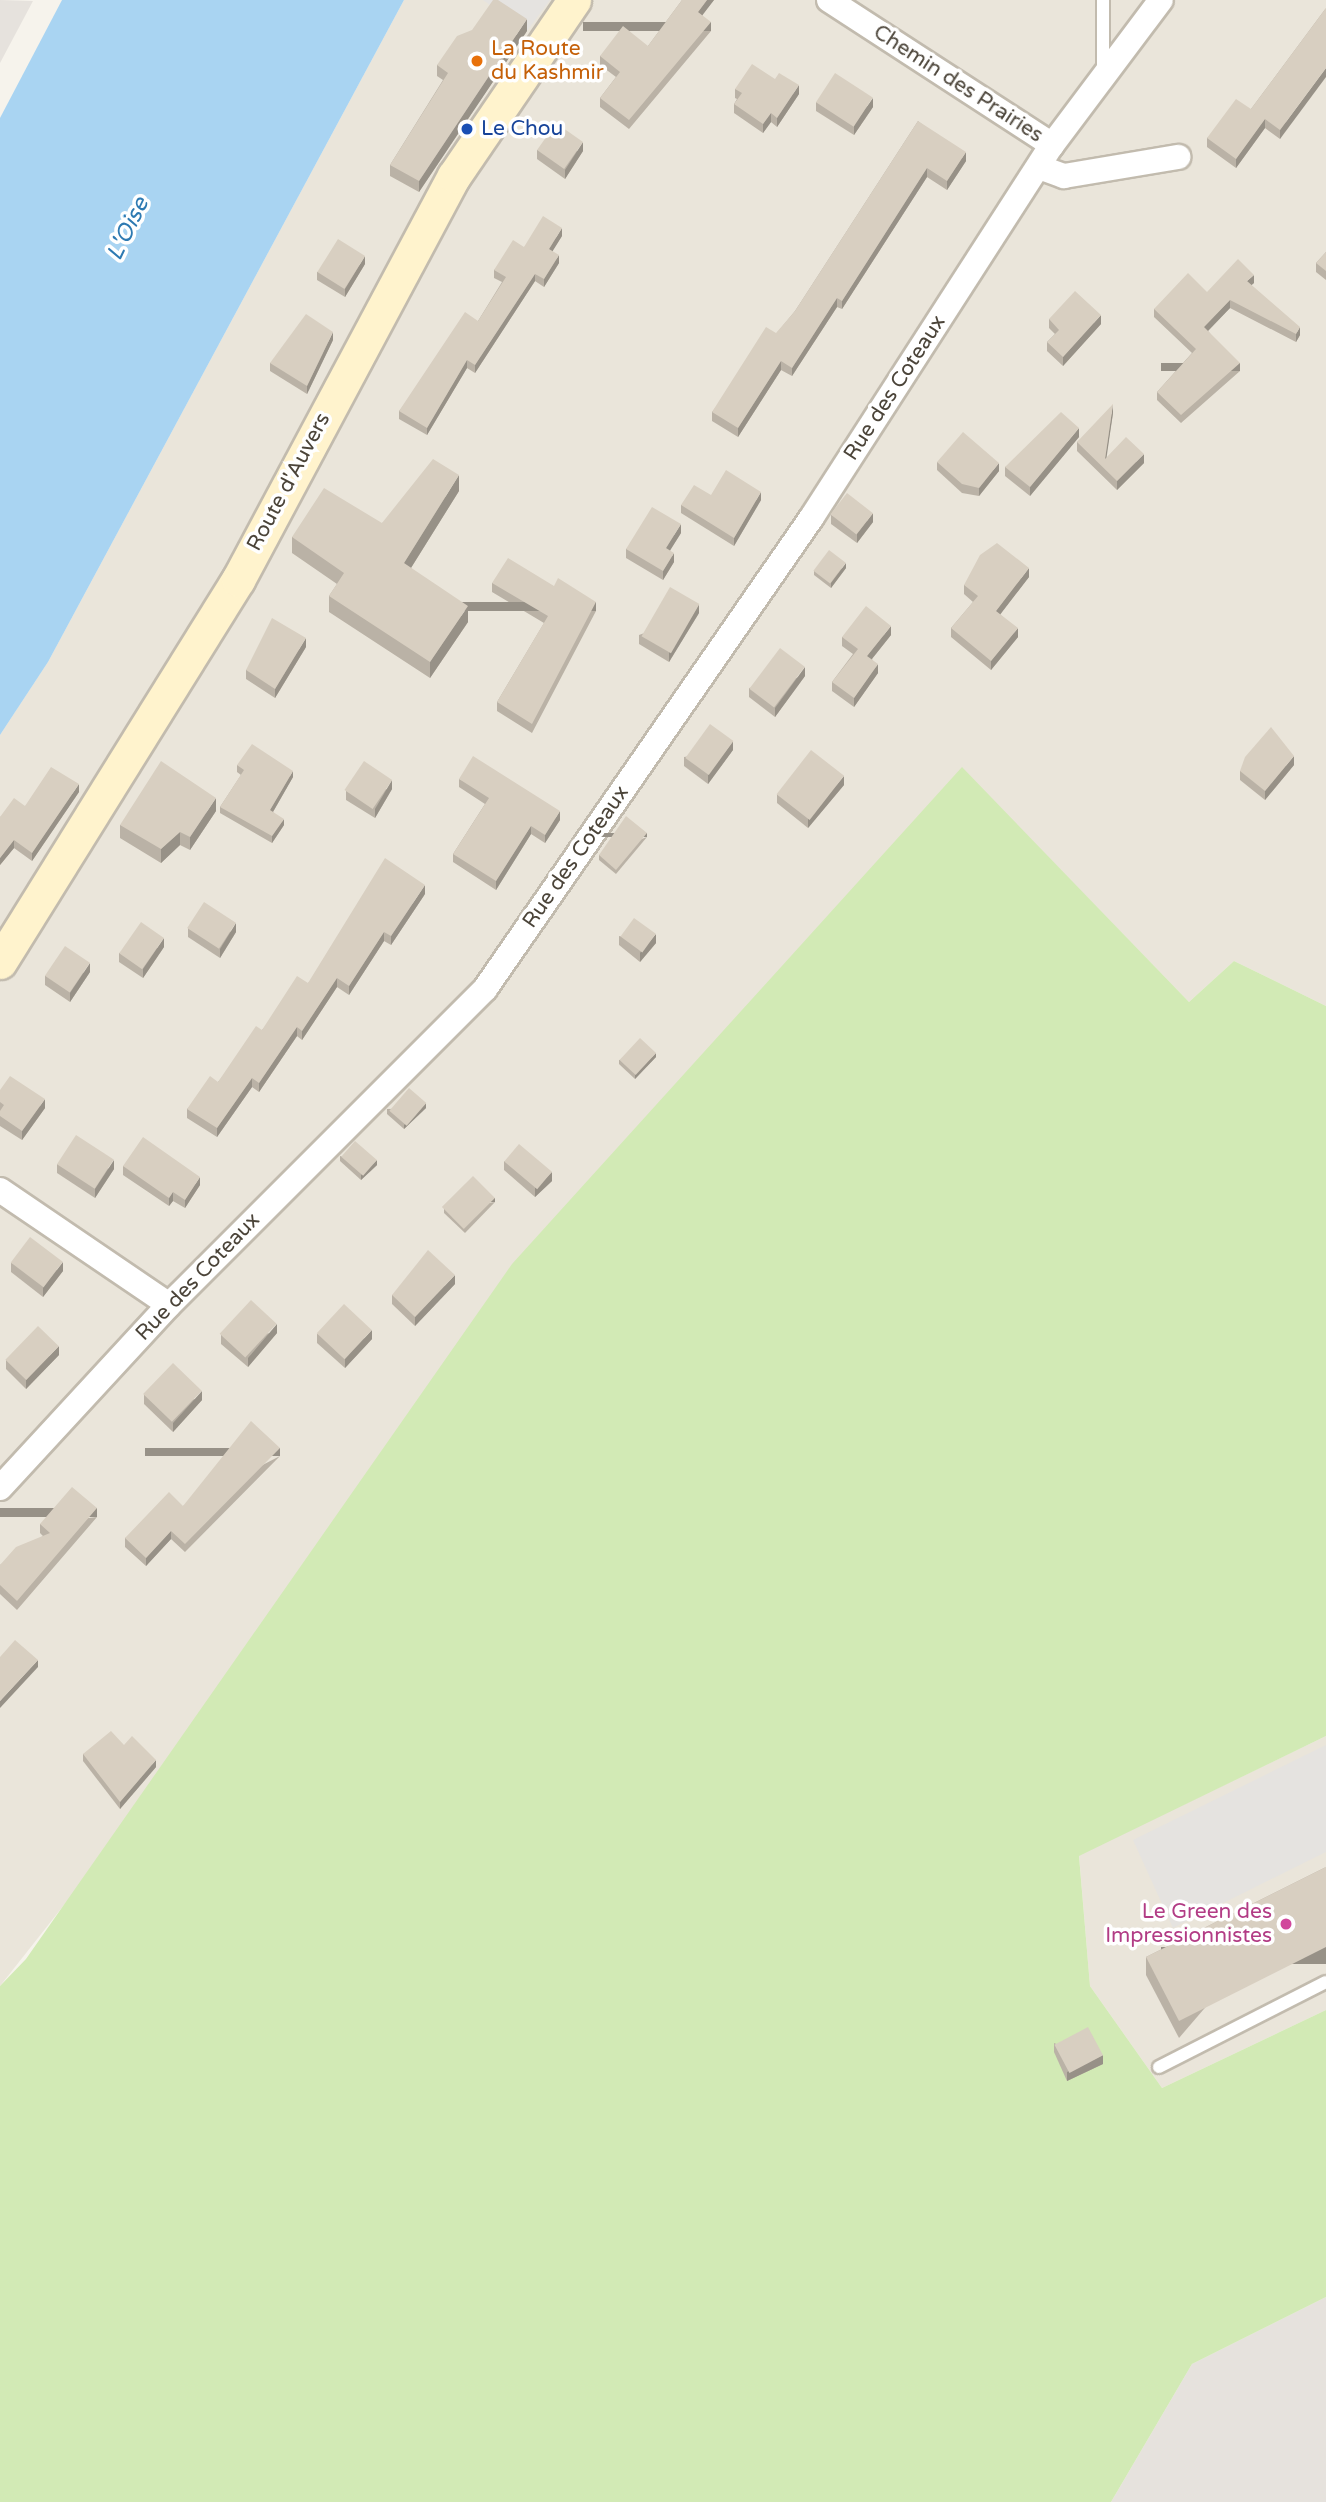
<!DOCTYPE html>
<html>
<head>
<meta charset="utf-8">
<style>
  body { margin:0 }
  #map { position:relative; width:1326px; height:2502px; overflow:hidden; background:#f6f3ec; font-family:"Varela Round",sans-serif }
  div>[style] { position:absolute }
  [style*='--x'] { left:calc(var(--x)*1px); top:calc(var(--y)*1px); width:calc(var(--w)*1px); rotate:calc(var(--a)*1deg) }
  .residential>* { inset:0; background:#eae5da }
  .industrial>* { inset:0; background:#e6e2dd }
  .green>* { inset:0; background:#d2eab5 }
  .parking>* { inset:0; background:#e5e3e0 }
  .water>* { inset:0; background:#a9d4f2 }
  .roads { filter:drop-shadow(2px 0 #c2bbae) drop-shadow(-2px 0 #c2bbae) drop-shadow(0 2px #c2bbae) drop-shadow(0 -2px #c2bbae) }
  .lane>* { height:12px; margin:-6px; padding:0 6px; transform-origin:6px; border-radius:6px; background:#fff }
  .street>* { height:24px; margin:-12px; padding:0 12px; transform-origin:12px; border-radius:12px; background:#fff }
  .secondary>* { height:33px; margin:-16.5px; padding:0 16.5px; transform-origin:16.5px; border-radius:16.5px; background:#fff3cd }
  .wall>* { inset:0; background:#bab2a6 }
  .shaded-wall>* { inset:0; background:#979187; transform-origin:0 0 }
  .building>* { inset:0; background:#d8cfc1; transform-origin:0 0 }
  .dots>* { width:19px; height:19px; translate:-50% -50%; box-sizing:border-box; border:4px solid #fff; border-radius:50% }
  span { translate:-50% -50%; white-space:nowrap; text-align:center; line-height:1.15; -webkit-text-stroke:7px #fff; paint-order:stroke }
  .food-label { font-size:21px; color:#c56008 }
  .left { translate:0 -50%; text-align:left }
  .street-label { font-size:21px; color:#4b4439 }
  .transit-label { font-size:21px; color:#164399 }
  .hotel-label { font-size:21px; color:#b23c85 }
  .right { translate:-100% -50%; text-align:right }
  .water-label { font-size:23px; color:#2e7ab2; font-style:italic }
</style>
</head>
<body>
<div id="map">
  <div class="residential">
    <div style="clip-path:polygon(404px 0,1326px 0,1326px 1006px,1234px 961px,1189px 1002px,962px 768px,0 1986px,0 735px,48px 662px)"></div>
    <div style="clip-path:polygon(1326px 1736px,1326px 2010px,1162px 2088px,1090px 1986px,1079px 1855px)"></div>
  </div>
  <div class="industrial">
    <div style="clip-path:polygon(0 0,33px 1px,0 63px)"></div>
    <div style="clip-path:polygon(1326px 2297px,1326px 2502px,1111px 2502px,1192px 2364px)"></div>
  </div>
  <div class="green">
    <div style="clip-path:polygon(962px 767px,1189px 1002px,1234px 961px,1326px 1006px,1326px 1736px,1079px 1856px,1090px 1986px,1162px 2088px,1326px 2010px,1326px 2297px,1192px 2364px,1111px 2502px,0 2502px,0 1986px,26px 1959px,512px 1264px)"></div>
  </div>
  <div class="parking">
    <div style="clip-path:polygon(483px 0,550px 0,527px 31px)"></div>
    <div style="clip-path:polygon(1326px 1745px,1326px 1852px,1173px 1928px,1133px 1840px)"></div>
  </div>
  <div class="water">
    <div style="clip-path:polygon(62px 0,404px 0,48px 662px,0 735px,0 118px)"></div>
  </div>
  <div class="roads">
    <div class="lane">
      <div style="--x:1103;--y:71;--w:71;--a:-90"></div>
      <div style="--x:1159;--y:2067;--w:187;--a:-27"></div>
    </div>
    <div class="street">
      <div style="--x:829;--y:0;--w:266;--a:33"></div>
      <div style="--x:1039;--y:167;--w:27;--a:20"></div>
      <div style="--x:1064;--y:176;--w:116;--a:-9.5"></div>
      <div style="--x:0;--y:1190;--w:204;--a:34.2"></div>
      <div style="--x:0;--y:1488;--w:249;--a:-47.3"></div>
      <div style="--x:169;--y:1305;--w:447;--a:-45"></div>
      <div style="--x:485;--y:989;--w:574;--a:-55.29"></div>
      <div style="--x:812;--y:517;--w:443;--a:-57.2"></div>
      <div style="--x:1052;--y:145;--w:181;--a:-53.1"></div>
    </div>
    <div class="secondary">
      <div style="--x:0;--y:962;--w:450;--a:-58.1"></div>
      <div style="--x:238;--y:580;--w:458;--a:-61.9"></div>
      <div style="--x:454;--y:176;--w:213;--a:-55.7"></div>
    </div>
  </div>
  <div class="wall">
    <div style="clip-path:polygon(682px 0,714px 0,702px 15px,711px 31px,629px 129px,600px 107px,600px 98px,616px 77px,600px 65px,600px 56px,648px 46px)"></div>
    <div style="clip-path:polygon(1326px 8px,1280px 139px,1265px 128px,1236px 168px,1207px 147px,1207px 138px,1251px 109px)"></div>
    <div style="clip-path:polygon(527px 31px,419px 192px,390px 176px,390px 165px,443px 80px,437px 76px,437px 65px)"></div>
    <div style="clip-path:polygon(735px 89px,799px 94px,777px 127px,771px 122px,763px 133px,734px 113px,734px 104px,737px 99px,735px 98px)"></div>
    <div style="clip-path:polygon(816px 102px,873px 107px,854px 135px,816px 111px)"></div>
    <div style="clip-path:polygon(918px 121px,966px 161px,947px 190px,927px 177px,842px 309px,837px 307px,792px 376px,781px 370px,738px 437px,712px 421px,712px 412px,795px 311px)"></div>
    <div style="clip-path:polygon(537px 150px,583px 151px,565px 179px,537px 159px)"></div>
    <div style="clip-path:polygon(562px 236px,552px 251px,559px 263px,544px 287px,535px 281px,475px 373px,467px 368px,427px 435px,399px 419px,399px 411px,478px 321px,502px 282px,494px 278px,494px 270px,524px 247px)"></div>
    <div style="clip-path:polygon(1326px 252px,1326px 280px,1316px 272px,1316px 263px)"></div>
    <div style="clip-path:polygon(365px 264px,345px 297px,317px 280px,317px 272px)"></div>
    <div style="clip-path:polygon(1254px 283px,1251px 285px,1300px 335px,1296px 342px,1230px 308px,1208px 331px,1240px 371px,1181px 423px,1157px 400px,1157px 392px,1192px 353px,1154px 317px,1154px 309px)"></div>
    <div style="clip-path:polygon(1049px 319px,1101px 324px,1063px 366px,1047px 351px,1047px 342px,1055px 334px,1049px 328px)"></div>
    <div style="clip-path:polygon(333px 340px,307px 394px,270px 371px,270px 363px)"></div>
    <div style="clip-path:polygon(1113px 413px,1106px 457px,1144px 463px,1117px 490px,1077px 451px,1077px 442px)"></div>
    <div style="clip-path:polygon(1079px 437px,1030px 496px,1005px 476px,1005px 467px)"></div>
    <div style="clip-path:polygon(937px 462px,999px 471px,979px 496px,962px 493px,937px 470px)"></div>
    <div style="clip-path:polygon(459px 491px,411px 568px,468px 622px,430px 678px,329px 612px,329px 596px,337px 584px,292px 553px,292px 537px,382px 523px)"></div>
    <div style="clip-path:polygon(761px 500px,734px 546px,681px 513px,681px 505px)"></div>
    <div style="clip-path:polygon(831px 515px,873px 522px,857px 543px,831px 524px)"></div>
    <div style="clip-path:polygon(681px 533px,670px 550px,674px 562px,663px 580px,626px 558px,626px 549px)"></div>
    <div style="clip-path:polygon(846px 568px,831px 588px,814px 575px,814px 571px)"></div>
    <div style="clip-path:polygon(1029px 577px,1000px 614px,1018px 637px,991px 670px,951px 637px,951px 628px,973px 602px,964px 594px,964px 585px)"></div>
    <div style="clip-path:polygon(492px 583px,554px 586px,596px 611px,532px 733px,497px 711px,497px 702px,544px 623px,492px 592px)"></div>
    <div style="clip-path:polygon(699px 613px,669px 662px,639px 644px,639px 635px)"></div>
    <div style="clip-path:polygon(891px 635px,872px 659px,878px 673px,854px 707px,832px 691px,832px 682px,853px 654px,842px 646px,842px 637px)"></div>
    <div style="clip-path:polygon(306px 647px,275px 698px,246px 679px,246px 670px)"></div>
    <div style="clip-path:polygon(805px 676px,775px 717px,749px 697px,749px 688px)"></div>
    <div style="clip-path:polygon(733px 750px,708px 784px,684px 766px,684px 757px)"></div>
    <div style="clip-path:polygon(237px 765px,293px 777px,273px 812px,284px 825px,272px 843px,220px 813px,220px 807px,241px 775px,237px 772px)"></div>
    <div style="clip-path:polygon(1294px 765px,1265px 800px,1240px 780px,1240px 771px)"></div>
    <div style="clip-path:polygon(459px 779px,560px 820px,545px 843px,531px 834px,496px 890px,453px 862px,453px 854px,485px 804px,459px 787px)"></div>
    <div style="clip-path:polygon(844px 785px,808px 828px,777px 803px,777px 794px)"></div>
    <div style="clip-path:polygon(392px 789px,375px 818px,346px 800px,346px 791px)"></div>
    <div style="clip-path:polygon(79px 792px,32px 861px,14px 848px,0 865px,0 817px,25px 806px)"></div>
    <div style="clip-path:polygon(216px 811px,190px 850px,180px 845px,161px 863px,120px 838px,120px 825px)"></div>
    <div style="clip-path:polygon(647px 837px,616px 874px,599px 860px,599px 855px)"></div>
    <div style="clip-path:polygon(425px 894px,391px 945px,384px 941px,349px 995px,337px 987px,302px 1040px,297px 1036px,259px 1092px,252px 1087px,217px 1137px,187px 1118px,187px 1109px,218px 1082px,262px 1030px,308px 983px)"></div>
    <div style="clip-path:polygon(188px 928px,236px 932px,220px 958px,188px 937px)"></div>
    <div style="clip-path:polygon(619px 936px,656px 943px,640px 962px,619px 945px)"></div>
    <div style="clip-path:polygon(164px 947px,143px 978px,119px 962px,119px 953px)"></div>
    <div style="clip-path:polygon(90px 972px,70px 1002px,45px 985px,45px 976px)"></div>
    <div style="clip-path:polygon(656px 1057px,635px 1079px,619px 1064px,619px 1060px)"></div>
    <div style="clip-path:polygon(0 1090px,45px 1108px,22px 1140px,0 1126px)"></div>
    <div style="clip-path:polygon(426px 1108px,404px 1129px,387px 1114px,387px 1109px)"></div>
    <div style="clip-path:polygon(340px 1156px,377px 1165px,361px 1180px,340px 1161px)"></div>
    <div style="clip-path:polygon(504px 1161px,552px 1181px,535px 1197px,504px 1170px)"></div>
    <div style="clip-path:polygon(57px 1164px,114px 1169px,95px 1198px,57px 1173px)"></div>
    <div style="clip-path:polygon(123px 1166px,200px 1185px,185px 1208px,173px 1201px,169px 1206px,123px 1175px)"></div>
    <div style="clip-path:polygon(495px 1202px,465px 1233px,444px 1213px,444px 1209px)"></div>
    <div style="clip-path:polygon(11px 1263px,63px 1271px,43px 1297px,11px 1272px)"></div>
    <div style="clip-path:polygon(455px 1284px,415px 1326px,392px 1304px,392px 1295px)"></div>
    <div style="clip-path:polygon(277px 1333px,248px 1367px,221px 1344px,221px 1335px)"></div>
    <div style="clip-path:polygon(317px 1334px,372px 1339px,345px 1368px,317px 1343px)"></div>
    <div style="clip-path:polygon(59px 1355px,26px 1389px,6px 1369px,6px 1360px)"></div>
    <div style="clip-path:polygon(144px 1395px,202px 1400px,173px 1432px,144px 1404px)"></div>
    <div style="clip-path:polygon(280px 1456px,185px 1552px,171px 1539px,146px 1566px,125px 1547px,125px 1538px,183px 1506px)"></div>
    <div style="clip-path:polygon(97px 1517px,17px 1610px,0 1594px,0 1565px,43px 1536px,40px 1533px,40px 1524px)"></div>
    <div style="clip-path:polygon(124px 1745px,156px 1767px,120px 1809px,83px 1761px,83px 1754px)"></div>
    <div style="clip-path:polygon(1326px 1867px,1179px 2038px,1146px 1975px,1146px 1957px)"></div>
    <div style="clip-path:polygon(1054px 2043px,1103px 2064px,1067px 2081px,1054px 2052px)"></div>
  </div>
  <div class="shaded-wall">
    <div style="clip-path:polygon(707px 0,714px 0,698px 21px,698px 12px)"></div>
    <div style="clip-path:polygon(527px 19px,527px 31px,419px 192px,419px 181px)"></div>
    <div style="left:711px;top:22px;width:9px;height:128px;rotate:90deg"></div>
    <div style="clip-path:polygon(1326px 68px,1326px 77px,1280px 139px,1280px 130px)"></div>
    <div style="clip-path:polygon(799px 85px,799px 94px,777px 127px,777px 118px)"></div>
    <div style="clip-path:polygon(873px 98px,873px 107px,854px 135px,854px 125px)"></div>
    <div style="clip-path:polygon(771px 113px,771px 122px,763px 133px,763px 124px)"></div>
    <div style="clip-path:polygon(1265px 119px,1265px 128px,1236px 168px,1236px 159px)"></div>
    <div style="clip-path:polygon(583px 142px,583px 151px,565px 179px,565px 170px)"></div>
    <div style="clip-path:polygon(966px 152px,966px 161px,947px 190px,947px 181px)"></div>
    <div style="clip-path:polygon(927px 168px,927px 177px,842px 309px,842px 301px)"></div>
    <div style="clip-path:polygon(562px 228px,562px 236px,549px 257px,549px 249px)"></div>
    <div style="clip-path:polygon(559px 255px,559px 263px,544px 287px,544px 279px)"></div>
    <div style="clip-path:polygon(365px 256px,365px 264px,345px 297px,345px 289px)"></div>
    <div style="clip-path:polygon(535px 274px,535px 281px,475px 373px,475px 365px)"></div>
    <div style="clip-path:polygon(1254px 275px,1254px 283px,1247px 289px,1247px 281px)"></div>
    <div style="clip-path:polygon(837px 298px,837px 307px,792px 376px,792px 368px)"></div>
    <div style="clip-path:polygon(1230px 300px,1230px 308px,1204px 335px,1204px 327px)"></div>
    <div style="clip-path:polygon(1101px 315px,1101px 324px,1063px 366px,1063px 357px)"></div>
    <div style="clip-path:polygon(1300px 327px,1300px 335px,1296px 342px,1296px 334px)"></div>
    <div style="clip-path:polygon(333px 332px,333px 340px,307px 394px,307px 386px)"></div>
    <div style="clip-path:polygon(467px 360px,467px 368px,427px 435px,427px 428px)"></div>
    <div style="clip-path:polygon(781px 361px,781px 370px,738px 437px,738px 428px)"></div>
    <div style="left:1240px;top:363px;width:8px;height:79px;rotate:90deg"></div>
    <div style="clip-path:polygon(1113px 404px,1113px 413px,1105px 468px,1105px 459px)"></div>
    <div style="clip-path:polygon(1079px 428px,1079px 437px,1030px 496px,1030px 487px)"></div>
    <div style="clip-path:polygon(1144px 454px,1144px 463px,1117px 490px,1117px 481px)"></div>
    <div style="clip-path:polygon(999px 463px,999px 471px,979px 496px,979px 488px)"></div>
    <div style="clip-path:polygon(459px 475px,459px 491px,404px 579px,404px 563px)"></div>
    <div style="clip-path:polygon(761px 492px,761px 500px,734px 546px,734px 538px)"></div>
    <div style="clip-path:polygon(873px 513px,873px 522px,857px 543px,857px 534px)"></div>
    <div style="clip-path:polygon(681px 524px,681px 533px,666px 557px,666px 548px)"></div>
    <div style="clip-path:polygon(674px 553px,674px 562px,663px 580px,663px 571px)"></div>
    <div style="clip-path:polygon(846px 563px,846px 568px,831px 588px,831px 583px)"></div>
    <div style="clip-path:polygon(1029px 568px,1029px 577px,996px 620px,996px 611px)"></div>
    <div style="left:596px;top:602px;width:9px;height:138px;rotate:90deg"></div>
    <div style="clip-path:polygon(699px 604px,699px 613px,669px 662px,669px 653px)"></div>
    <div style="clip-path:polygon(468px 606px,468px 622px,430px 678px,430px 662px)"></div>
    <div style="clip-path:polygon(891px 626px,891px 635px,867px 665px,867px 656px)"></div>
    <div style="clip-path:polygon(1018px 628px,1018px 637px,991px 670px,991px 661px)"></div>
    <div style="clip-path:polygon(306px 638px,306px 647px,275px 698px,275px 689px)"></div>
    <div style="clip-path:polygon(878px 664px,878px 673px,854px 707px,854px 698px)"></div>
    <div style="clip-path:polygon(805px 667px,805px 676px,775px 717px,775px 708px)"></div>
    <div style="clip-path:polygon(733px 741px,733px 750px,708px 784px,708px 775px)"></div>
    <div style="clip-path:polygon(1294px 756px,1294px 765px,1265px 800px,1265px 791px)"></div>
    <div style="clip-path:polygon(293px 771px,293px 777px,270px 817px,270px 810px)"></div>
    <div style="clip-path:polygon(844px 776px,844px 785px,808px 828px,808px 819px)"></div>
    <div style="clip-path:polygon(392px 780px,392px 789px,375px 818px,375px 809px)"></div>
    <div style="clip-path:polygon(79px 784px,79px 792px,32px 861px,32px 853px)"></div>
    <div style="clip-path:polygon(216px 798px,216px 811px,190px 850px,190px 837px)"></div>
    <div style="clip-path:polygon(560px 811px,560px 820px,545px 843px,545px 835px)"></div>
    <div style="clip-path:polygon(284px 819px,284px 825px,272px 843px,272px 836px)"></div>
    <div style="clip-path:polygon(531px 826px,531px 834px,496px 890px,496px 881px)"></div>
    <div style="clip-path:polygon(180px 832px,180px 845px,161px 863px,161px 849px)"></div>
    <div style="left:647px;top:833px;width:4px;height:48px;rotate:90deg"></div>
    <div style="clip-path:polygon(14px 840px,14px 848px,0 865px,0 858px)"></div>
    <div style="clip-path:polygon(425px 885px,425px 894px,391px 945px,391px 936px)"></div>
    <div style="clip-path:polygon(236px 923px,236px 932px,220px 958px,220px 949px)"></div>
    <div style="clip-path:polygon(384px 932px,384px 941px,349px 995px,349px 986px)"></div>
    <div style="clip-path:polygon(656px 934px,656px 943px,640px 962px,640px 953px)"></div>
    <div style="clip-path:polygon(164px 938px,164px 947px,143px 978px,143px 969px)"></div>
    <div style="clip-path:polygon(90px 963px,90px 972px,70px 1002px,70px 993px)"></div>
    <div style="clip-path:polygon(337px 978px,337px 987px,302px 1040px,302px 1031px)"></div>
    <div style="clip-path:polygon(297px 1027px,297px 1036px,259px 1092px,259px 1083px)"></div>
    <div style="clip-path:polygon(656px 1053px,656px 1057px,635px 1079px,635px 1074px)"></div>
    <div style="clip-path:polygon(252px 1078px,252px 1087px,217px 1137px,217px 1128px)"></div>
    <div style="clip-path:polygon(45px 1099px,45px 1108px,22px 1140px,22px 1131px)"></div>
    <div style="clip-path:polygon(426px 1103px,426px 1108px,404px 1129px,404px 1125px)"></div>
    <div style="clip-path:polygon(114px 1160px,114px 1169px,95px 1198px,95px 1189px)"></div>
    <div style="clip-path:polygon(377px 1160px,377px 1165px,361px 1180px,361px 1175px)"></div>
    <div style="clip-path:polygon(552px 1172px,552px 1181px,535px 1197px,535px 1188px)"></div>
    <div style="clip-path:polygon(200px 1177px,200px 1185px,185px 1208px,185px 1200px)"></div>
    <div style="clip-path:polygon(173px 1192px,173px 1201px,169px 1206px,169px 1198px)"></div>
    <div style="left:495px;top:1198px;width:4px;height:43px;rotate:90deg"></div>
    <div style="clip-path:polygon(63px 1262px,63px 1271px,43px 1297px,43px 1288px)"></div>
    <div style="clip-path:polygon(455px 1275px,455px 1284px,415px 1326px,415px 1317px)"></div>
    <div style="clip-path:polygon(277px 1324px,277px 1333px,248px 1367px,248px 1358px)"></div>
    <div style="clip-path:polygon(372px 1330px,372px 1339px,345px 1368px,345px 1359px)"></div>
    <div style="clip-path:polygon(59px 1346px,59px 1355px,26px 1389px,26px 1380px)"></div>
    <div style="clip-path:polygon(202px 1391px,202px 1400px,173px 1432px,173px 1423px)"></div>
    <div style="left:280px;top:1448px;width:8px;height:135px;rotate:90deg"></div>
    <div style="left:97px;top:1508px;width:9px;height:123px;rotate:90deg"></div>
    <div style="clip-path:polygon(171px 1531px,171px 1539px,146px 1566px,146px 1558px)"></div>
    <div style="clip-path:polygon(38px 1660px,38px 1667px,0 1708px,0 1701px)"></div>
    <div style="clip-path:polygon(156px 1760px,156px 1767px,120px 1809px,120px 1802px)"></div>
    <div style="left:1326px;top:1947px;width:17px;height:165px;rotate:90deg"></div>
    <div style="clip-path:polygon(1103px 2055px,1103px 2064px,1067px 2081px,1067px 2072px)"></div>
  </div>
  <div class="building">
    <div style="clip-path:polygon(493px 0,498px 0,527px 19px,419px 181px,390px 165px,448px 73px,437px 65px,457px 36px,472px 30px)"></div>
    <div style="clip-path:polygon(682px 0,707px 0,698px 12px,711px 22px,629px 120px,600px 98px,620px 72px,600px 56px,623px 26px,648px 46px)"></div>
    <div style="clip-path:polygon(1326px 8px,1326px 68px,1280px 130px,1265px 119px,1236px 159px,1207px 138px,1236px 99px,1251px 109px)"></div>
    <div style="clip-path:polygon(752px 64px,775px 79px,779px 73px,799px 85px,777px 118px,771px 113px,763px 124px,734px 104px,742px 93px,735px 89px)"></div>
    <div style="left:835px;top:73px;width:45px;height:35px;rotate:33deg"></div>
    <div style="clip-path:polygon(918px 121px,966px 152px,947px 181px,927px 168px,842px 301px,837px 298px,792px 368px,781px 361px,738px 428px,712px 412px,766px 327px,776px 333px,795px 311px)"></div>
    <div style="left:556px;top:123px;width:33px;height:33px;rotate:35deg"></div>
    <div style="clip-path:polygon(543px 216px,562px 228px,549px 249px,559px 255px,544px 279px,535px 274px,475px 365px,467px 360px,427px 428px,399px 411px,465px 312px,478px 321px,506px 277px,494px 270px,513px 240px,524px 247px)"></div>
    <div style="left:338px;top:239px;width:32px;height:39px;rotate:32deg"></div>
    <div style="clip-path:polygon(1326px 252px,1326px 271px,1316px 263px)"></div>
    <div style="clip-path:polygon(1238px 259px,1254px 275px,1247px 281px,1300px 327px,1296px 334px,1230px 300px,1204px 327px,1240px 363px,1181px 415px,1157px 392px,1196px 349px,1154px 309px,1188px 273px,1207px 292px)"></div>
    <div style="clip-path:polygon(1075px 291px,1101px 315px,1063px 357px,1047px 342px,1059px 330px,1049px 319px)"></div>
    <div style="clip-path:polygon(306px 314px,333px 332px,307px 386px,270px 363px)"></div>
    <div style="clip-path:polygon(1113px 404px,1105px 459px,1126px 437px,1144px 454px,1117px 481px,1077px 442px)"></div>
    <div style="clip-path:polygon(1061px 412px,1079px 428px,1030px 487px,1005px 467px)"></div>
    <div style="clip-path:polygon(963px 432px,999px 463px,979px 488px,962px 484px,937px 462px)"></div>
    <div style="clip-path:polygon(433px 459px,459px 475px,404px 563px,468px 606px,430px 662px,329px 596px,344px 573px,292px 537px,324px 488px,382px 523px)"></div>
    <div style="clip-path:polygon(726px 470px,761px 492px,734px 538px,681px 505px,694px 485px,711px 495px)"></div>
    <div style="left:847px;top:493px;width:33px;height:27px;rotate:38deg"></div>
    <div style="clip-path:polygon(652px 507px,681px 524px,666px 548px,674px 553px,663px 571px,626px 549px)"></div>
    <div style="clip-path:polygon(997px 543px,1029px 568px,996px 611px,1018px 628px,991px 661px,951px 628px,978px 596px,964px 585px,980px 555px)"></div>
    <div style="left:829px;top:550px;width:21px;height:26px;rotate:37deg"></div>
    <div style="clip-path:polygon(508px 558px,554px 586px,558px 578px,596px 602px,532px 724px,497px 702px,548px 616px,492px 583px)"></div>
    <div style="left:670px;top:587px;width:34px;height:57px;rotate:30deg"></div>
    <div style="clip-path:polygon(866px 606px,891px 626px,867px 656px,878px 664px,854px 698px,832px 682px,858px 649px,842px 637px)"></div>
    <div style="clip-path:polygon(272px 618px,306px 638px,275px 689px,246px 670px)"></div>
    <div style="left:780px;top:648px;width:31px;height:51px;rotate:37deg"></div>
    <div style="left:710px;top:724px;width:29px;height:42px;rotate:36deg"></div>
    <div style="clip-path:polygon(1271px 727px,1294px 756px,1265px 791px,1240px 771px,1245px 757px)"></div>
    <div style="clip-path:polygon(252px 744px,293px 771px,270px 810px,284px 819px,272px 836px,220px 807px,244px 770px,237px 765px)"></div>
    <div style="left:811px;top:750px;width:42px;height:56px;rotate:38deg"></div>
    <div style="clip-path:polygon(473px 756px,560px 811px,545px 835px,531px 826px,496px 881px,453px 854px,489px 798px,459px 779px)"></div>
    <div style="clip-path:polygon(161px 761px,216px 798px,190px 837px,180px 832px,161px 849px,120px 825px)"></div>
    <div style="left:364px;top:761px;width:34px;height:35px;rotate:34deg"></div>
    <div style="clip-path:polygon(51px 767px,79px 784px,32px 853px,14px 840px,0 858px,0 817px,14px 798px,25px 806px)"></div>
    <div style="clip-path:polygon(626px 816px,647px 833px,616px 870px,599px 855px)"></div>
    <div style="clip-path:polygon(385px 858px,425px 885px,391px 936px,384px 932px,349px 986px,337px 978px,302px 1031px,297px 1027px,259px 1083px,252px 1078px,217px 1128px,187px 1109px,210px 1076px,218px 1082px,256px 1026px,262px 1030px,297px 976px,308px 983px)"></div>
    <div style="left:204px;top:902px;width:38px;height:31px;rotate:33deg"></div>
    <div style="left:634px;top:918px;width:27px;height:23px;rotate:36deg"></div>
    <div style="left:141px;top:922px;width:28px;height:38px;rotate:35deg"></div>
    <div style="left:65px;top:946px;width:30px;height:36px;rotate:34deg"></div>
    <div style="left:640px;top:1038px;width:22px;height:30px;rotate:43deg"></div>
    <div style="clip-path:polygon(10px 1076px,45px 1099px,22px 1131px,0 1116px,0 1111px,4px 1105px,0 1102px,0 1090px)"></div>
    <div style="left:409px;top:1088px;width:23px;height:30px;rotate:41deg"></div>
    <div style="left:76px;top:1135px;width:45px;height:35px;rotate:33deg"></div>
    <div style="clip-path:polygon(143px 1137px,200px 1177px,185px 1200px,173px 1192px,169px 1198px,123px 1166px)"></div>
    <div style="left:355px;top:1141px;width:29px;height:21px;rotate:41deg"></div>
    <div style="left:519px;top:1144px;width:43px;height:23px;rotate:40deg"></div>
    <div style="left:473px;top:1176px;width:31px;height:44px;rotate:45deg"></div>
    <div style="left:30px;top:1237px;width:41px;height:32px;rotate:37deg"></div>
    <div style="clip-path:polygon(428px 1250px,455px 1275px,415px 1317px,392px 1295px)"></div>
    <div style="left:251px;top:1300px;width:35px;height:46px;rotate:43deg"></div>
    <div style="left:344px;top:1304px;width:38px;height:40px;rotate:43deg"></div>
    <div style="left:38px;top:1326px;width:29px;height:47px;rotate:44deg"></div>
    <div style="left:173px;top:1363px;width:40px;height:43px;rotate:44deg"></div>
    <div style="clip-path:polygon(251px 1421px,280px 1448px,185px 1544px,171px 1531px,146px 1558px,125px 1538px,169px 1492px,183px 1506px)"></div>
    <div style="clip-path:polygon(72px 1487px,97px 1508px,17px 1601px,0 1585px,0 1565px,16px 1547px,50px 1533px,40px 1524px)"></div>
    <div style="clip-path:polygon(15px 1640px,38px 1660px,0 1701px,0 1657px)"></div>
    <div style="clip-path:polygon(111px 1731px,124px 1745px,132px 1736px,156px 1760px,120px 1802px,83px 1754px)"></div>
    <div style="clip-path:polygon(1326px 1867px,1326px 1947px,1179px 2021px,1146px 1957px)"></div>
    <div style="left:1088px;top:2027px;width:32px;height:38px;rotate:62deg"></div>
  </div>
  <div class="dots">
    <div style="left:477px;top:61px;background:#e8710a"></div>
    <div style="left:467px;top:129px;background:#1a4fb4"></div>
    <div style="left:1286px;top:1924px;background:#d1479c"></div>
  </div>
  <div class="food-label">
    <span class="left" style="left:491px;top:61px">La Route<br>du Kashmir</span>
  </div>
  <div class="street-label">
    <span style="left:958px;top:84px;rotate:33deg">Chemin des Prairies</span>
    <span style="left:895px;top:388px;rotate:-57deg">Rue des Coteaux</span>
    <span style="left:289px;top:482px;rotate:-62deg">Route d'Auvers</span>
    <span style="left:576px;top:857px;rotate:-55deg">Rue des Coteaux</span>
    <span style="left:198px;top:1277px;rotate:-46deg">Rue des Coteaux</span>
  </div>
  <div class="transit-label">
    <span class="left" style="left:481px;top:129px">Le Chou</span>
  </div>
  <div class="hotel-label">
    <span class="right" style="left:1272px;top:1924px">Le Green des<br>Impressionnistes</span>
  </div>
  <div class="water-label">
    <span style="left:128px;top:229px;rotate:-64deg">L'Oise</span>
  </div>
</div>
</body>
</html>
